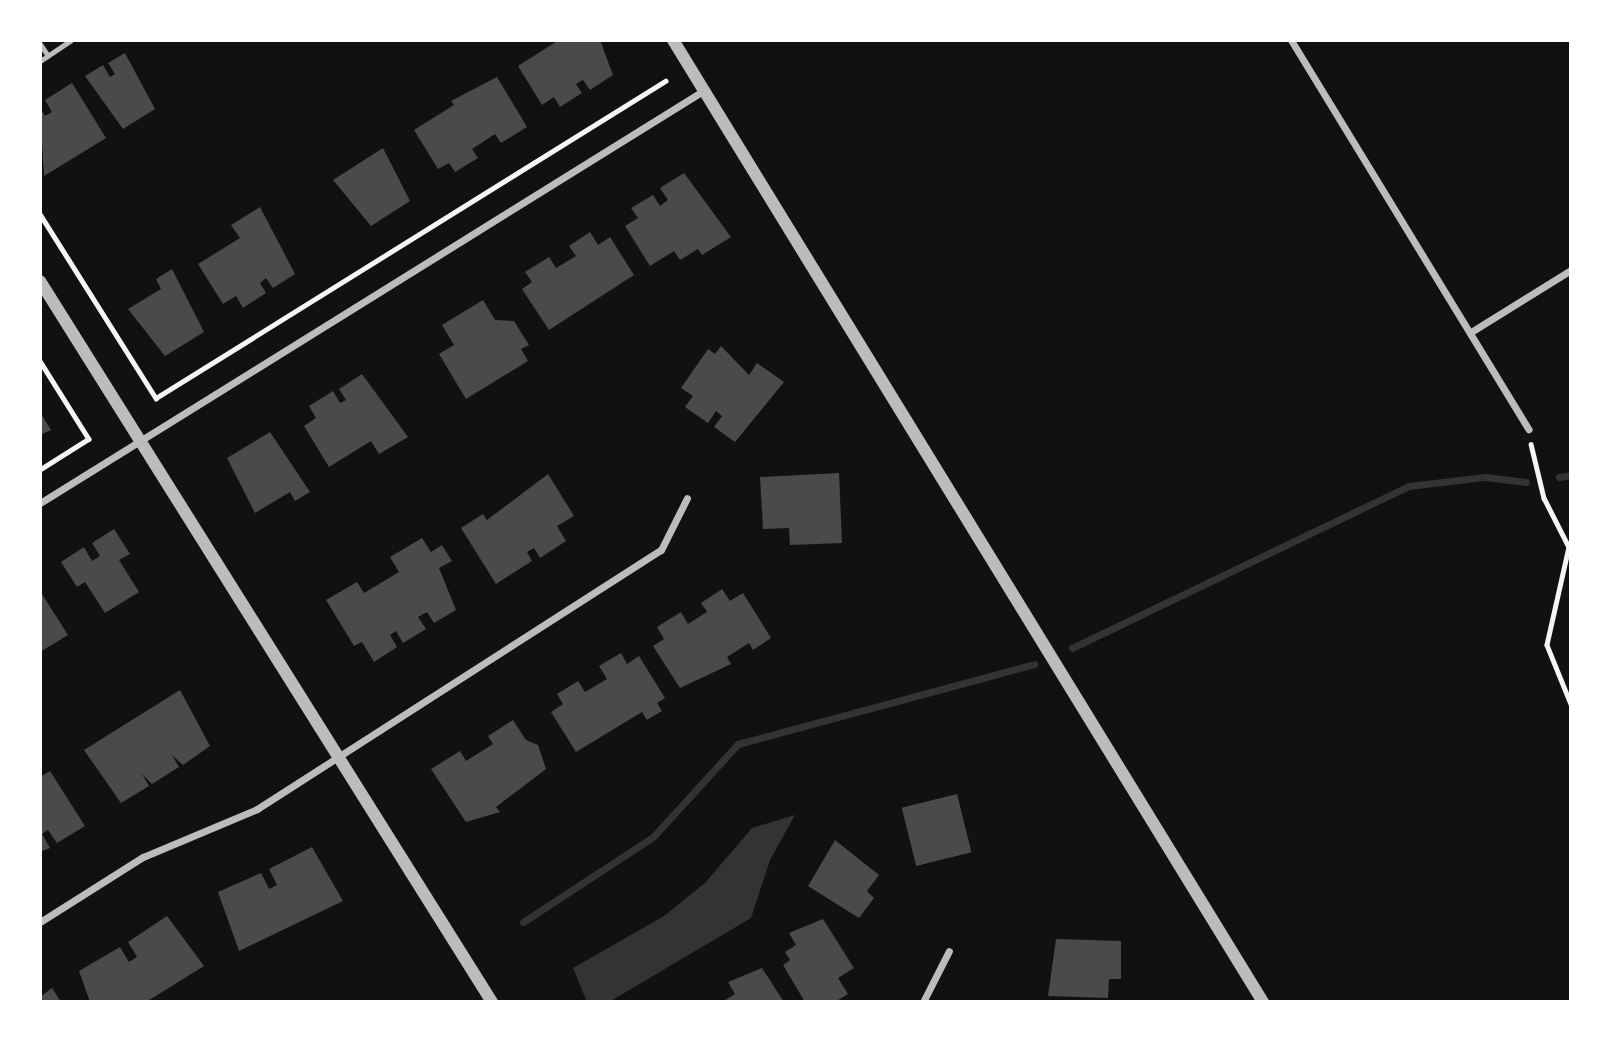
<!DOCTYPE html>
<html>
<head>
<meta charset="utf-8">
<style>
  body { margin:0 }
  #map { position:relative; width:1611px; height:1042px; overflow:hidden; background:#111; font-family:"IBM Plex Sans",sans-serif }
  div>[style] { position:absolute }
  [style*='--x'] { left:calc(var(--x)*1px); top:calc(var(--y)*1px); width:calc(var(--w)*1px); rotate:calc(var(--a)*1deg) }
  .water>* { inset:0; background:#333 }
  .stream>* { height:7px; margin:-3.5px; padding:0 3.5px; transform-origin:3.5px; border-radius:3.5px; background:#333 }
  .building>* { inset:0; background:#4a4a4a; transform-origin:0 0 }
  .path>* { height:4.5px; margin:-2.25px; padding:0 2.25px; transform-origin:2.25px; border-radius:2.25px; background:#f5f5f5 }
  .service>* { height:5px; margin:-2.5px; padding:0 2.5px; transform-origin:2.5px; border-radius:2.5px; background:#bcbcbc }
  .minor>* { height:7px; margin:-3.5px; padding:0 3.5px; transform-origin:3.5px; border-radius:3.5px; background:#bcbcbc }
  .tertiary>* { height:12px; margin:-6px; padding:0 6px; transform-origin:6px; border-radius:6px; background:#bcbcbc }
  span { translate:-50% -50%; white-space:nowrap; text-align:center; line-height:1.15; -webkit-text-stroke:6px #fff; paint-order:stroke }
  .frame { position:absolute; inset:0; border:42px solid #fff; pointer-events:none }
</style>
</head>
<body>
<div id="map">
  <div class="water">
    <div style="clip-path:polygon(795px 815px,770px 860px,751px 918px,609px 1002px,587px 1002px,573px 968px,664px 916px,705px 883px,752px 828px)"></div>
  </div>
  <div class="stream">
    <div style="--x:1559;--y:477;--w:12;--a:-9"></div>
    <div style="--x:1072;--y:648;--w:374;--a:-25.7"></div>
    <div style="--x:1409;--y:486;--w:77;--a:-6.8"></div>
    <div style="--x:1485;--y:477;--w:41;--a:7"></div>
    <div style="--x:523;--y:922;--w:155;--a:-33.2"></div>
    <div style="--x:653;--y:837;--w:126;--a:-47.6"></div>
    <div style="--x:738;--y:744;--w:307;--a:-15.1"></div>
  </div>
  <div class="building">
    <div style="clip-path:polygon(559px 40px,600px 40px,613px 75px,590px 90px,583px 80px,576px 84px,582px 93px,560px 107px,554px 97px,542px 105px,518px 66px)"></div>
    <div style="clip-path:polygon(125px 53px,155px 109px,123px 129px,85px 76px,103px 65px,110px 77px,115px 74px,108px 63px)"></div>
    <div style="clip-path:polygon(497px 77px,527px 127px,501px 143px,495px 134px,472px 149px,478px 158px,455px 172px,449px 163px,438px 169px,414px 130px,454px 105px,451px 101px)"></div>
    <div style="clip-path:polygon(72px 83px,106px 138px,44px 176px,40px 108px,45px 116px,52px 112px,45px 100px)"></div>
    <div style="clip-path:polygon(383px 148px,410px 201px,371px 226px,333px 180px)"></div>
    <div style="clip-path:polygon(684px 173px,731px 237px,702px 255px,698px 249px,680px 260px,674px 251px,650px 266px,625px 226px,638px 218px,631px 208px,653px 195px,660px 206px,668px 200px,660px 188px)"></div>
    <div style="clip-path:polygon(260px 207px,295px 274px,273px 288px,266px 278px,260px 283px,266px 293px,243px 308px,236px 296px,223px 304px,198px 264px,240px 238px,231px 225px)"></div>
    <div style="clip-path:polygon(590px 232px,598px 245px,610px 237px,634px 275px,549px 330px,522px 289px,532px 282px,525px 272px,549px 257px,556px 268px,576px 256px,569px 246px)"></div>
    <div style="clip-path:polygon(172px 269px,204px 332px,165px 356px,128px 309px,161px 289px,156px 279px)"></div>
    <div style="clip-path:polygon(483px 300px,495px 320px,514px 321px,529px 345px,521px 349px,528px 361px,466px 399px,439px 354px,454px 345px,442px 325px)"></div>
    <div style="clip-path:polygon(721px 346px,749px 375px,757px 363px,784px 382px,735px 442px,714px 427px,722px 416px,716px 411px,708px 423px,685px 407px,693px 396px,681px 388px,708px 349px,715px 354px)"></div>
    <div style="clip-path:polygon(362px 374px,408px 437px,379px 454px,371px 441px,329px 467px,304px 426px,316px 418px,309px 406px,333px 391px,340px 403px,346px 400px,339px 389px)"></div>
    <div style="clip-path:polygon(40px 412px,51px 430px,40px 435px)"></div>
    <div style="clip-path:polygon(270px 432px,310px 492px,295px 501px,290px 492px,255px 513px,227px 458px)"></div>
    <div style="clip-path:polygon(839px 473px,842px 543px,790px 545px,789px 528px,763px 529px,760px 477px)"></div>
    <div style="clip-path:polygon(548px 474px,574px 516px,557px 526px,566px 541px,540px 558px,534px 548px,527px 552px,532px 561px,496px 584px,461px 528px,483px 514px,487px 520px)"></div>
    <div style="clip-path:polygon(114px 529px,130px 554px,119px 560px,139px 592px,105px 613px,85px 582px,77px 587px,61px 562px,84px 547px,92px 561px,100px 556px,92px 543px)"></div>
    <div style="clip-path:polygon(422px 538px,431px 552px,442px 545px,452px 561px,439px 568px,456px 610px,434px 623px,427px 612px,418px 617px,426px 629px,403px 643px,396px 631px,390px 635px,397px 647px,374px 662px,362px 642px,354px 646px,326px 600px,357px 582px,364px 593px,399px 572px,390px 557px)"></div>
    <div style="clip-path:polygon(722px 589px,730px 601px,743px 593px,771px 638px,753px 650px,749px 643px,727px 657px,731px 664px,680px 688px,653px 646px,664px 639px,657px 627px,681px 612px,688px 624px,707px 612px,701px 603px)"></div>
    <div style="clip-path:polygon(40px 591px,68px 635px,40px 652px)"></div>
    <div style="clip-path:polygon(621px 653px,627px 664px,639px 656px,665px 698px,657px 703px,662px 711px,647px 720px,642px 712px,576px 752px,551px 712px,563px 704px,557px 694px,578px 681px,585px 692px,607px 679px,599px 666px)"></div>
    <div style="clip-path:polygon(180px 690px,210px 746px,183px 765px,172px 755px,179px 767px,152px 784px,142px 774px,149px 786px,121px 803px,84px 750px)"></div>
    <div style="clip-path:polygon(513px 720px,526px 740px,538px 745px,546px 769px,496px 807px,500px 812px,466px 822px,431px 769px,460px 751px,466px 761px,493px 744px,488px 736px)"></div>
    <div style="clip-path:polygon(50px 771px,85px 826px,57px 843px,48px 830px,42px 834px,50px 848px,40px 852px,40px 777px)"></div>
    <div style="left:957px;top:794px;width:60px;height:57px;rotate:76deg"></div>
    <div style="clip-path:polygon(835px 840px,879px 875px,867px 891px,874px 898px,859px 918px,808px 886px)"></div>
    <div style="clip-path:polygon(312px 847px,343px 901px,239px 951px,218px 892px,261px 873px,269px 889px,277px 885px,269px 869px)"></div>
    <div style="clip-path:polygon(167px 916px,204px 966px,146px 1002px,90px 1002px,79px 971px,120px 947px,129px 962px,137px 957px,128px 942px)"></div>
    <div style="clip-path:polygon(823px 919px,854px 968px,838px 978px,848px 994px,835px 1002px,805px 1002px,783px 965px,790px 960px,785px 952px,796px 945px,789px 933px)"></div>
    <div style="clip-path:polygon(1056px 939px,1121px 941px,1121px 979px,1109px 979px,1108px 998px,1048px 996px)"></div>
    <div style="clip-path:polygon(762px 968px,784px 1002px,722px 1002px,735px 994px,728px 982px)"></div>
    <div style="clip-path:polygon(52px 988px,61px 1002px,40px 1002px,40px 997px)"></div>
  </div>
  <div class="path">
    <div style="--x:40;--y:214;--w:218;--a:57.8"></div>
    <div style="--x:156;--y:398;--w:600;--a:-31.91"></div>
    <div style="--x:40;--y:361;--w:92;--a:57.9"></div>
    <div style="--x:89;--y:439;--w:58;--a:147.7"></div>
    <div style="--x:1531;--y:444;--w:56;--a:76.5"></div>
    <div style="--x:1544;--y:498;--w:55;--a:63"></div>
    <div style="--x:1569;--y:547;--w:100;--a:102.7"></div>
    <div style="--x:1547;--y:645;--w:64;--a:67.9"></div>
  </div>
  <div class="service">
    <div style="--x:40;--y:44;--w:14;--a:56"></div>
    <div style="--x:40;--y:61;--w:37;--a:-34"></div>
  </div>
  <div class="minor">
    <div style="--x:1291;--y:40;--w:456;--a:58.6"></div>
    <div style="--x:1471;--y:332;--w:118;--a:-31.8"></div>
    <div style="--x:40;--y:503;--w:781;--a:-31.86"></div>
    <div style="--x:40;--y:922;--w:122;--a:-32.3"></div>
    <div style="--x:143;--y:857;--w:124;--a:-22.8"></div>
    <div style="--x:257;--y:809;--w:480;--a:-32.7"></div>
    <div style="--x:661;--y:550;--w:58;--a:-63.4"></div>
    <div style="--x:923;--y:1002;--w:57;--a:-63"></div>
  </div>
  <div class="tertiary">
    <div style="--x:673;--y:40;--w:1129;--a:58.48"></div>
    <div style="--x:40;--y:281;--w:851;--a:57.92"></div>
  </div>
  <div class="frame"></div>
</div>
</body>
</html>
